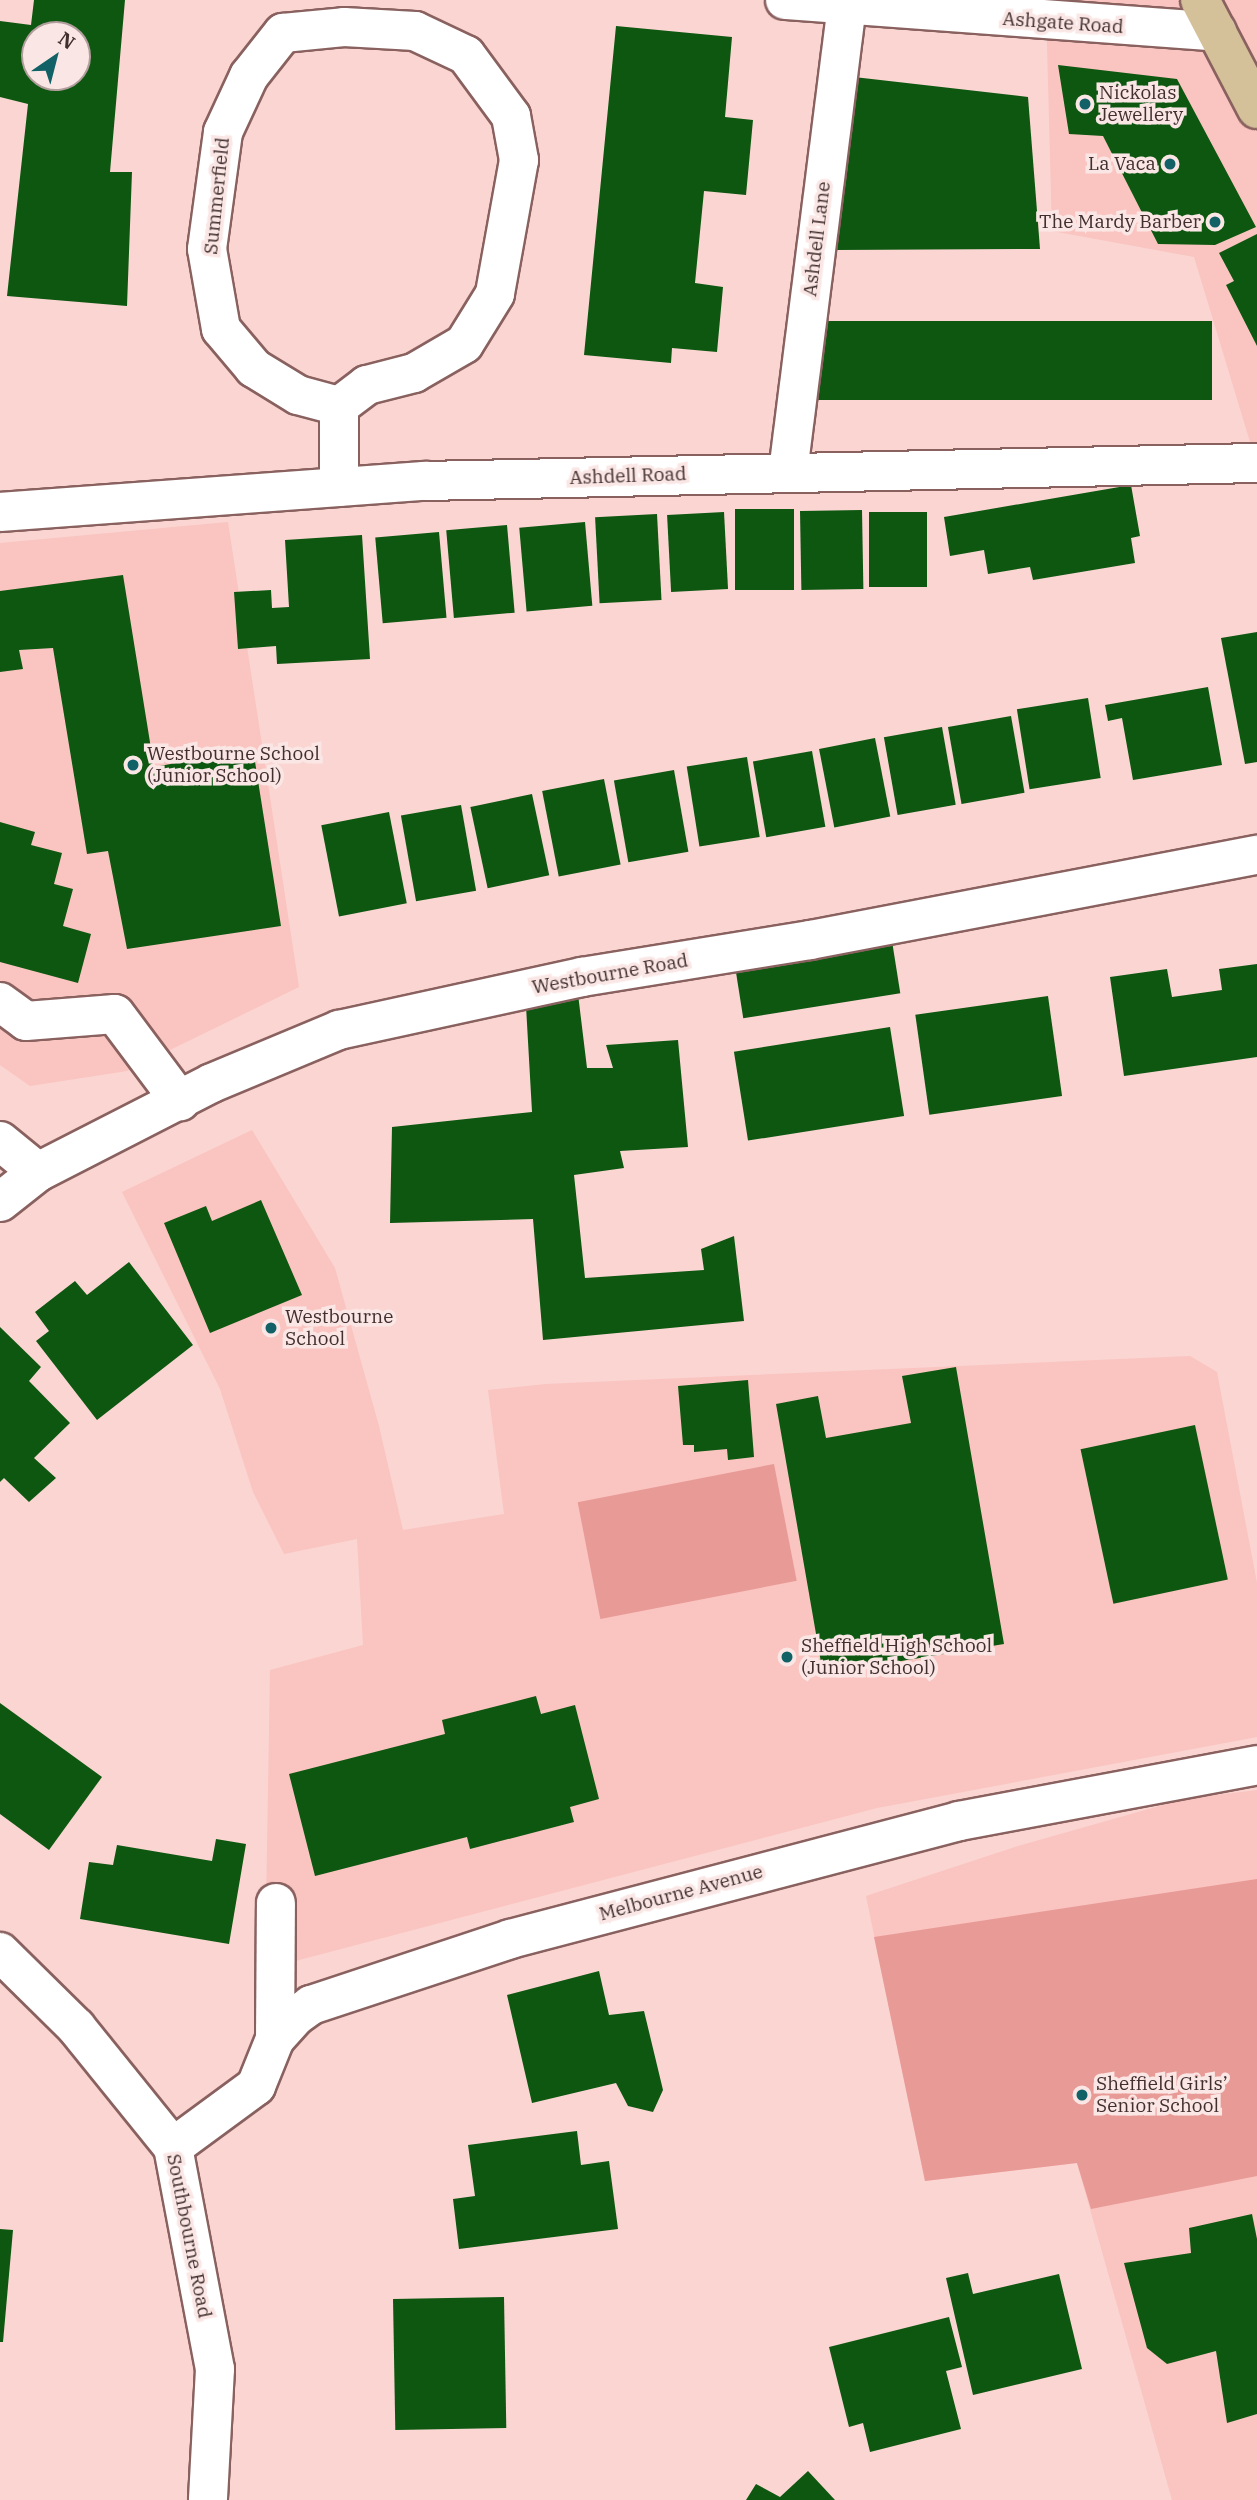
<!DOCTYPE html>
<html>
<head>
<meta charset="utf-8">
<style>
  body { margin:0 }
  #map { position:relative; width:1257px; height:2500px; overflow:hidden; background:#fad5d2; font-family:"IBM Plex Serif",serif }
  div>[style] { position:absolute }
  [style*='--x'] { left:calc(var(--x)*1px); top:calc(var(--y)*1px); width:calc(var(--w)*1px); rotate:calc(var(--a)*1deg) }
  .built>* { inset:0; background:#fac4c0 }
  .green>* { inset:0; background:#e89a96; transform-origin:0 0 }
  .building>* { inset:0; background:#0d5710; transform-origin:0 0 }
  .roads { filter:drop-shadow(2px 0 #89615f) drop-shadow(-2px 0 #89615f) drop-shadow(0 2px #89615f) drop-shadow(0 -2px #89615f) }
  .minor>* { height:38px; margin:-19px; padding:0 19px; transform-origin:19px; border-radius:19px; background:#fff }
  .major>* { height:38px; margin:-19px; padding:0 19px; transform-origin:19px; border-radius:19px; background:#d4c099 }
  .dots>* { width:19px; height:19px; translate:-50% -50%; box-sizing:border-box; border:4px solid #fae7e5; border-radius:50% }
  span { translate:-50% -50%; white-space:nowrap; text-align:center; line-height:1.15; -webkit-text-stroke:7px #fae7e5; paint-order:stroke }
  .street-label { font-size:19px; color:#412f2e }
  .poi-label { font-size:19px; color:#412f2e }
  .left { translate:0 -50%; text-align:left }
  .right { translate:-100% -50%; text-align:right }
  .north { position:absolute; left:21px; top:21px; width:70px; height:70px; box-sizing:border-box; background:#fae7e5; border:2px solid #b09d9c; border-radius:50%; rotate:35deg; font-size:19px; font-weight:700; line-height:28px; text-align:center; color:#412f2e }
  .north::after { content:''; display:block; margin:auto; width:24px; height:32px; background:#116167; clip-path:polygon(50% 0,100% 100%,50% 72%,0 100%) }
</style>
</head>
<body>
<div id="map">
  <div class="built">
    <div style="clip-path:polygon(991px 0,1257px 0,1257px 453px,1254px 455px,1194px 257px,1052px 231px,1046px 6px)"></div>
    <div style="clip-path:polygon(228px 522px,299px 987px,127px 1071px,30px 1086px,0 1065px,0 543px)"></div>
    <div style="clip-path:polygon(252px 1130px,335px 1268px,379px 1426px,403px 1530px,504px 1514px,488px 1390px,546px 1384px,1190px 1356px,1217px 1372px,1257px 1583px,1257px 1737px,877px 1808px,265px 1969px,270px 1670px,363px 1645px,357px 1539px,284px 1554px,253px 1492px,220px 1389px,122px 1192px)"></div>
    <div style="clip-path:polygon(1257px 1790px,1257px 2500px,1172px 2500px,1077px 2163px,925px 2181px,866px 1896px,1018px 1846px,1184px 1799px)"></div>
  </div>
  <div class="green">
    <div style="left:774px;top:1464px;width:119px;height:200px;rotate:79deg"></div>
    <div style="clip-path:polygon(1257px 1879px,1257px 2176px,1091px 2209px,1077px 2163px,925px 2181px,874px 1937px)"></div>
  </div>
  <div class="building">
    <div style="clip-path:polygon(evenodd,34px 0,125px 0,110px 172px,132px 172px,127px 306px,7px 296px,28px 104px,0 97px,0 21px,31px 25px,34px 0,35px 35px,77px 35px,77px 77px,35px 77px,35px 35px)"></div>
    <div style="clip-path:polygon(616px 26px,732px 37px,725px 117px,753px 120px,746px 195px,704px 191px,695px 283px,723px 287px,717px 352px,672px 348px,671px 363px,584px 355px)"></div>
    <div style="clip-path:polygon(1058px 65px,1177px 79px,1256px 227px,1215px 245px,1158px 244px,1103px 136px,1069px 134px)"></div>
    <div style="clip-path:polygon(854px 77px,1028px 97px,1040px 249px,834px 250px)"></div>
    <div style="clip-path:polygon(1257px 234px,1257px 346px,1226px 285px,1234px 281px,1219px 253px)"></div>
    <div style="left:813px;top:321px;width:399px;height:79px"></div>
    <div style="clip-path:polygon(1131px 485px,1140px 536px,1131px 538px,1135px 563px,1033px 580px,1030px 567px,988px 574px,984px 550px,950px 556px,944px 517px)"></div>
    <div style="left:735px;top:509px;width:59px;height:81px"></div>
    <div style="left:862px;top:510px;width:79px;height:62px;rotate:89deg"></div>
    <div style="left:724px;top:512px;width:77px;height:57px;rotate:87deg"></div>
    <div style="left:869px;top:512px;width:58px;height:75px"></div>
    <div style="left:657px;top:514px;width:86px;height:62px;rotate:87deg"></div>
    <div style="left:585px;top:522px;width:84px;height:66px;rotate:85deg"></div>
    <div style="left:507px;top:525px;width:88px;height:61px;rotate:85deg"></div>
    <div style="left:439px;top:532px;width:86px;height:64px;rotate:85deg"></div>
    <div style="clip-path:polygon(362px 535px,370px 659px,277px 664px,276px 646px,238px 649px,234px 592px,271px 590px,272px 608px,289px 607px,285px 540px)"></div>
    <div style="clip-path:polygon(123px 575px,154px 767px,253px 749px,281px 926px,127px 949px,108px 851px,87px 854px,53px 648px,19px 650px,23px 669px,0 672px,0 591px)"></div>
    <div style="clip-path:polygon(1257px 632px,1257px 762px,1245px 764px,1221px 638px)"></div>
    <div style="clip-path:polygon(1208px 687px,1222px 765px,1133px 780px,1122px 718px,1108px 721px,1105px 705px)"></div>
    <div style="left:1088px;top:698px;width:81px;height:72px;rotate:81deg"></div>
    <div style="left:1011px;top:716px;width:78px;height:64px;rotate:80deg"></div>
    <div style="left:942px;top:727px;width:79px;height:59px;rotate:80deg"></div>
    <div style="left:875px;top:738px;width:80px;height:57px;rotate:79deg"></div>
    <div style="left:812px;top:751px;width:77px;height:60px;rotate:80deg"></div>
    <div style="left:747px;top:757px;width:81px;height:61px;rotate:81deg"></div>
    <div style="left:674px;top:770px;width:83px;height:61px;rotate:80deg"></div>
    <div style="left:604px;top:779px;width:87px;height:63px;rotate:79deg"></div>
    <div style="left:532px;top:794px;width:83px;height:63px;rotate:78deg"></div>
    <div style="left:461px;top:805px;width:87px;height:61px;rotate:80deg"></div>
    <div style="left:389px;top:812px;width:93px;height:69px;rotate:79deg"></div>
    <div style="clip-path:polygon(0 822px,35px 832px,31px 845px,62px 853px,54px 884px,73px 889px,63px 926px,91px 934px,78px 983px,0 962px)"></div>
    <div style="left:892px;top:941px;width:53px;height:159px;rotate:81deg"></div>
    <div style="clip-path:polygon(1257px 964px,1257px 1057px,1124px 1076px,1110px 977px,1167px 969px,1172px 997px,1222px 990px,1219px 969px)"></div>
    <div style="clip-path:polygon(578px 994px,587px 1068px,613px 1068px,606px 1045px,678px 1040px,688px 1147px,620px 1151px,624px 1168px,574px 1175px,585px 1278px,704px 1270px,701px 1249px,734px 1236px,744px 1321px,543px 1340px,533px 1219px,390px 1223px,392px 1127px,532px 1112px,526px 1006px)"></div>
    <div style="left:1048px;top:996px;width:101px;height:134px;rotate:82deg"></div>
    <div style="left:890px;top:1027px;width:90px;height:158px;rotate:81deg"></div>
    <div style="clip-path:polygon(261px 1200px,302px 1295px,210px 1333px,164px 1223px,206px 1206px,212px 1221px)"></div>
    <div style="clip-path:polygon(129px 1262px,193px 1345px,97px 1420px,36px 1341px,49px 1331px,35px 1312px,75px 1281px,87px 1295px)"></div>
    <div style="clip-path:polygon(0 1327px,41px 1367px,29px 1381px,70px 1423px,34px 1458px,56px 1478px,29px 1502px,4px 1478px,0 1482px)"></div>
    <div style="clip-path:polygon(956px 1367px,1004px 1644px,823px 1674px,776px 1404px,818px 1396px,826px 1438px,911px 1423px,902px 1376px)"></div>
    <div style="clip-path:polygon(748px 1380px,754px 1457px,728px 1460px,727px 1449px,694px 1452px,694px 1445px,683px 1445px,678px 1386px)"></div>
    <div style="left:1195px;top:1425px;width:158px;height:117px;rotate:78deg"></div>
    <div style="clip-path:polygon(536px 1696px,541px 1714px,575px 1705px,599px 1799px,570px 1807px,574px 1822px,470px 1849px,467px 1837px,315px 1876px,289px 1774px,445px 1734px,442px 1720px)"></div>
    <div style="clip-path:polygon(0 1703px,102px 1777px,49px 1850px,0 1814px)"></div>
    <div style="clip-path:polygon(216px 1839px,246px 1844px,229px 1944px,80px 1919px,89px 1862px,113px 1865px,117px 1845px,212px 1861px)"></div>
    <div style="clip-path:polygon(599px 1971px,609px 2015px,644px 2011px,663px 2090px,653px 2112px,628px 2106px,616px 2083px,532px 2103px,507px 1995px)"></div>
    <div style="clip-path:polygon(577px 2131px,581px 2165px,609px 2161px,618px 2229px,459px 2249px,453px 2199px,475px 2196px,468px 2145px)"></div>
    <div style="clip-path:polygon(1252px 2214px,1257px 2239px,1257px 2414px,1227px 2423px,1216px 2351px,1167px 2364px,1147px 2348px,1124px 2263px,1191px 2253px,1189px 2228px)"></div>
    <div style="clip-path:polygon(0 2229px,13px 2230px,3px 2342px,0 2342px)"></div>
    <div style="clip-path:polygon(968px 2273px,973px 2294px,1059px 2274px,1082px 2369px,973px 2395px,946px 2278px)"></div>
    <div style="left:504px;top:2297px;width:131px;height:111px;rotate:89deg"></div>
    <div style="clip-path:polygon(949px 2317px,962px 2367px,946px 2371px,961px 2429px,870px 2452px,863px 2423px,849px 2427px,829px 2347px)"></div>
    <div style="clip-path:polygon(808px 2471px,835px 2500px,746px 2500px,756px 2484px,780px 2497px)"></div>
  </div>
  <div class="roads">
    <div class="minor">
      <div style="--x:785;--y:0;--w:433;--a:4.2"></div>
      <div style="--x:344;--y:27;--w:71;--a:3.2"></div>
      <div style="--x:415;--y:31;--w:56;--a:25.2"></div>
      <div style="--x:466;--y:55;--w:76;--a:53.6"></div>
      <div style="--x:511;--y:116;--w:45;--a:79.7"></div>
      <div style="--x:519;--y:160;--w:136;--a:100.2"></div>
      <div style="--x:495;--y:294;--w:59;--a:121.8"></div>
      <div style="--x:464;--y:344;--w:58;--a:149.9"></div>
      <div style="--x:414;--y:373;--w:49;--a:165.7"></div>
      <div style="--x:367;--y:385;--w:35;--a:143"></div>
      <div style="--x:339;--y:406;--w:42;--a:-165"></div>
      <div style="--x:298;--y:395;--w:52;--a:-148.5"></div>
      <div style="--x:254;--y:368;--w:51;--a:-130.2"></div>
      <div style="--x:221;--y:329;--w:81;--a:-99.9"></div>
      <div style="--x:207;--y:249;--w:118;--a:-82.2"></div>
      <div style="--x:223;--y:132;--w:62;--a:-65.1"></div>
      <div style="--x:249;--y:76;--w:55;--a:-51.7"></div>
      <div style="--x:283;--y:33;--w:61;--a:-5.6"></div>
      <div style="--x:788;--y:472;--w:470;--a:-82.8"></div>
      <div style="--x:339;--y:487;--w:81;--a:-90"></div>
      <div style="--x:0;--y:512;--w:426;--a:-4.2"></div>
      <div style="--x:425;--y:481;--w:832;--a:-1.24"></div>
      <div style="--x:0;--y:1002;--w:32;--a:36"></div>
      <div style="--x:26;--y:1021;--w:89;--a:-4.5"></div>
      <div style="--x:115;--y:1014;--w:109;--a:53.2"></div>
      <div style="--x:0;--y:1141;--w:49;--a:39.2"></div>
      <div style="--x:0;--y:1202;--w:48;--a:-38.3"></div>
      <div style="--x:38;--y:1172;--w:195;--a:-27.1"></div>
      <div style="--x:212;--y:1083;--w:138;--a:-22.7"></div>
      <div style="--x:339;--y:1030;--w:249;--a:-12.3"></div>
      <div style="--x:582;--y:977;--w:231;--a:-9.2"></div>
      <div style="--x:810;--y:940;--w:455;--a:-10.8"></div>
      <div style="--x:0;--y:1952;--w:107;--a:44.6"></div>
      <div style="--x:76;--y:2027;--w:154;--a:51.1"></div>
      <div style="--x:173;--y:2147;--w:226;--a:79.3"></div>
      <div style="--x:215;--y:2369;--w:131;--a:93.1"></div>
      <div style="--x:275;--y:2039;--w:136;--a:-89.6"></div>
      <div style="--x:173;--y:2147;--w:103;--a:-36.3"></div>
      <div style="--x:256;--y:2086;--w:51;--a:-68"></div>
      <div style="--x:275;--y:2039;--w:31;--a:-48"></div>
      <div style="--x:296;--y:2016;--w:19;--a:-36"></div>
      <div style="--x:311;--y:2005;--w:210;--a:-18.3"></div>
      <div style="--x:510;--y:1939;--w:464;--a:-14.7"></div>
      <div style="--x:959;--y:1821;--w:303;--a:-10.6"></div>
    </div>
    <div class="major">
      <div style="--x:1200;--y:0;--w:123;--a:62.4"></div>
    </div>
  </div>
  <div class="dots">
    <div style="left:1085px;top:104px;background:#116167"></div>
    <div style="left:1170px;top:164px;background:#116167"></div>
    <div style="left:1215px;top:222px;background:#116167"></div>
    <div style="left:133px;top:765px;background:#116167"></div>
    <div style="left:271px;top:1328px;background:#116167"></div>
    <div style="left:787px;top:1657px;background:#116167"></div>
    <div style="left:1082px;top:2095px;background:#116167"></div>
  </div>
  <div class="street-label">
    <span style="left:1063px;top:23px;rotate:4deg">Ashgate Road</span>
    <span style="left:217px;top:196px;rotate:-84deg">Summerfield</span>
    <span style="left:817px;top:239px;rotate:-83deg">Ashdell Lane</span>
    <span style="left:628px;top:476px;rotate:-2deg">Ashdell Road</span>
    <span style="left:610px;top:974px;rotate:-10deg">Westbourne Road</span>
    <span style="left:681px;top:1893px;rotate:-15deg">Melbourne Avenue</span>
    <span style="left:189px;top:2236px;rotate:79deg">Southbourne Road</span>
  </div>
  <div class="poi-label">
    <span class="left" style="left:1099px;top:104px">Nickolas<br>Jewellery</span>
    <span class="right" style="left:1156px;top:164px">La Vaca</span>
    <span class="right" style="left:1201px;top:222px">The Mardy Barber</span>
    <span class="left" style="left:147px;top:765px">Westbourne School<br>(Junior School)</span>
    <span class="left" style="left:285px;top:1328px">Westbourne<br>School</span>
    <span class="left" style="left:801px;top:1657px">Sheffield High School<br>(Junior School)</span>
    <span class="left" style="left:1096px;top:2095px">Sheffield Girls’<br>Senior School</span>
  </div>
  <div class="north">N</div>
</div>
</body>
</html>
